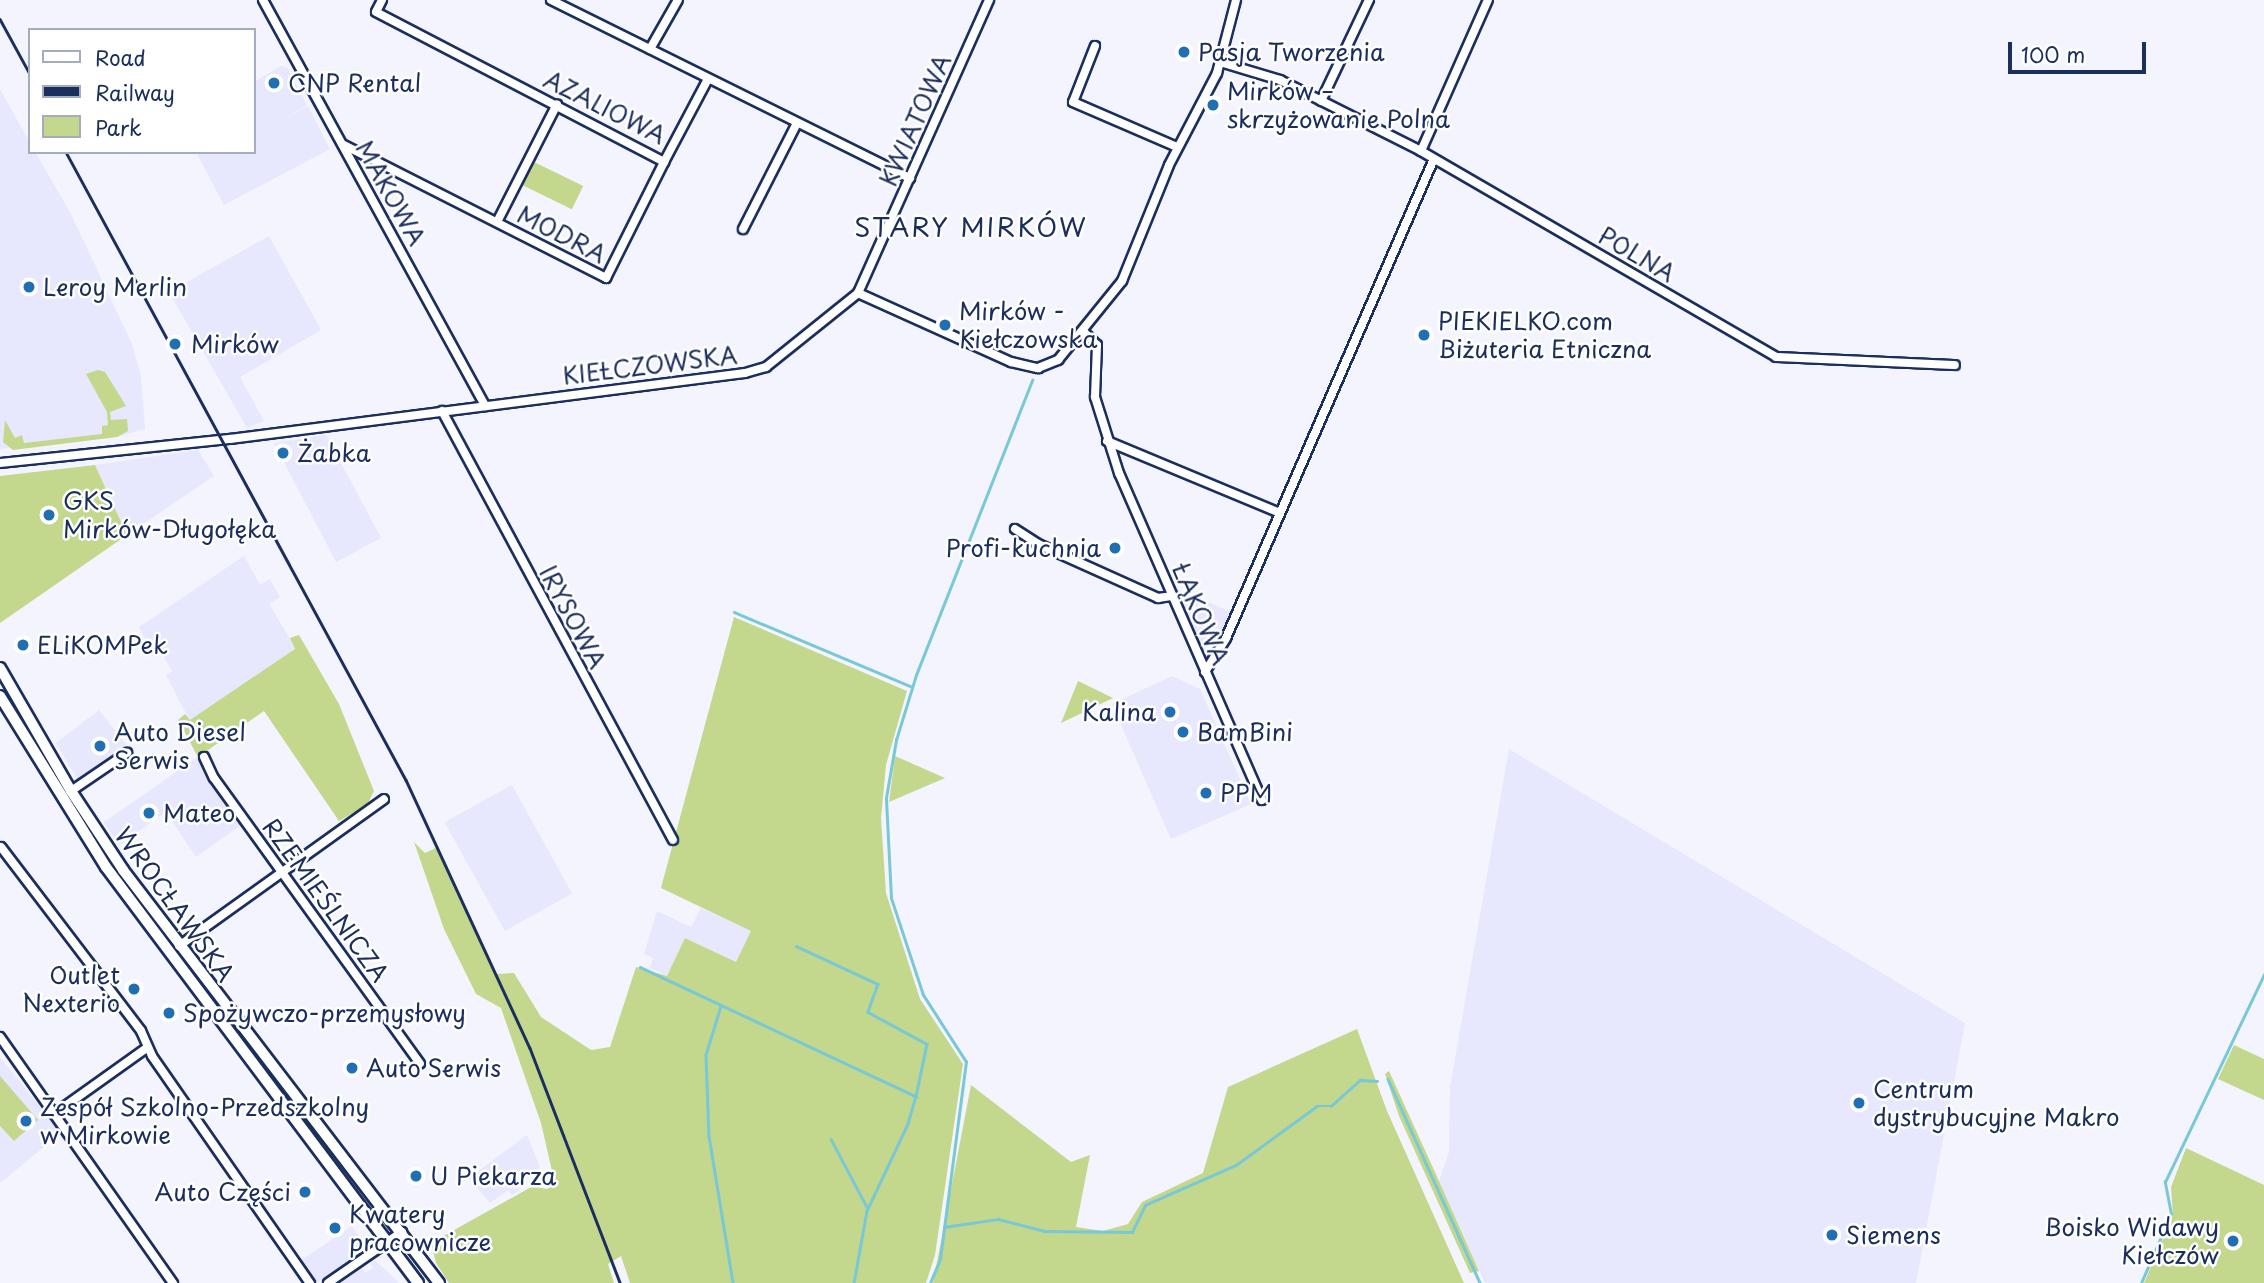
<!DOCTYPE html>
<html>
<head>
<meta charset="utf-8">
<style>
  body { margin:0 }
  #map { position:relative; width:2264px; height:1283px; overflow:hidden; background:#f4f4fe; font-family:"Playpen Sans",sans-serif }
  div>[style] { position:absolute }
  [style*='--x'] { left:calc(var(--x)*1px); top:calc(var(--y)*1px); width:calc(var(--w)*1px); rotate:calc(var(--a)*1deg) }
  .built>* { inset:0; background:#e7e7fd; transform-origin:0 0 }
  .green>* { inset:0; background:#c3d78d; transform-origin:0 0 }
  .stream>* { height:2.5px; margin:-1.25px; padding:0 1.25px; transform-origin:1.25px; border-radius:1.25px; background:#79c8d6 }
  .roads { filter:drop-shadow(2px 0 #1b2f5e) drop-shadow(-2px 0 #1b2f5e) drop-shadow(0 2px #1b2f5e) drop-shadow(0 -2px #1b2f5e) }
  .street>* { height:8px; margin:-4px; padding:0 4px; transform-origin:4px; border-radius:4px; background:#fff }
  .secondary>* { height:10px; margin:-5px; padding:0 5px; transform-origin:5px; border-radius:5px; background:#fff }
  .rail>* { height:2.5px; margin:-1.25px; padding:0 1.25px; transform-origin:1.25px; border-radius:1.25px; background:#1b2f5e }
  .dots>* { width:19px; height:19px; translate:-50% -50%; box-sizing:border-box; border:4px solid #fff; border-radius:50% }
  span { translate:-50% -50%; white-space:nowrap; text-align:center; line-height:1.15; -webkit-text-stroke:5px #fff; paint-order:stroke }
  .poi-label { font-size:24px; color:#1b2f5e }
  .left { translate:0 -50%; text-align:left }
  .right { translate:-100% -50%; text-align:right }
  .street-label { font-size:24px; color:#1b2f5e }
  .neighbourhood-label { font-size:26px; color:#1b2f5e; letter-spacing:2px }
  .legend { position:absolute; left:28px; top:28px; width:228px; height:126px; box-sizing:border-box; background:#fff; border:2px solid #a4acbf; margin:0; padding:9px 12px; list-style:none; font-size:21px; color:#1b2f5e }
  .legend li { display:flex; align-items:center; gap:14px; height:35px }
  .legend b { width:35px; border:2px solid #a4acbf }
  .scale { position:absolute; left:2008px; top:42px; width:138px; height:32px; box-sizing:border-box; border:4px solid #1b2f5e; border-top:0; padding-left:9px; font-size:21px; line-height:24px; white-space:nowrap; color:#1b2f5e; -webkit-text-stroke:5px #fff; paint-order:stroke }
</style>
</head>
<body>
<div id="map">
  <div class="built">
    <div style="clip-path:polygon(281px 66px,287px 67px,307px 105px,282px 120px,308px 106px,330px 149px,224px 205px,196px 152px,254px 152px,254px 82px)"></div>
    <div style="clip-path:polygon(0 89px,30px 143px,30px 152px,35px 152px,70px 212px,132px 344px,141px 376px,145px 429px,117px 437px,0 449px)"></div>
    <div style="clip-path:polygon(269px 236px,321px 330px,240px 377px,264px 421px,247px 428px,169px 292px)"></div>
    <div style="clip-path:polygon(326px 435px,381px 538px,336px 562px,274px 443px)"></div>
    <div style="clip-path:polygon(198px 450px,214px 476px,127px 535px,95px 465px)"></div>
    <div style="clip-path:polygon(244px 556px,260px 585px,270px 579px,280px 597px,269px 604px,296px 649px,190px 721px,166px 675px,172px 671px,155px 641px,148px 644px,139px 627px)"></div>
    <div style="clip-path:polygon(1176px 589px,1234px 613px,1210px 664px)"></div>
    <div style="clip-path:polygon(1172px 676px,1200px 689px,1251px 804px,1171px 839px,1112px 704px)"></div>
    <div style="clip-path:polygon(99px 710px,133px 754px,82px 787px,56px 743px)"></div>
    <div style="clip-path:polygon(1509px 749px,1965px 1023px,1916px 1283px,1485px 1283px,1439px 1181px,1449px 1152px,1450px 1087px)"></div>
    <div style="clip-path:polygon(198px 757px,241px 825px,196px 857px,166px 812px,119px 845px,104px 822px)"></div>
    <div style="left:512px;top:785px;width:124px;height:77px;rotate:61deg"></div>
    <div style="clip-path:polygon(701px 908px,751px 931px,736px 962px,686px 938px,667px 976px,650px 968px,653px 958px,644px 954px,657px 911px,691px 927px)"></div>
    <div style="clip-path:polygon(0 1057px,61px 1133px,0 1183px)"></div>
    <div style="clip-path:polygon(527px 1135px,540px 1167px,516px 1184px,520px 1190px,512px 1195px,508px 1190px,490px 1203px,469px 1178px)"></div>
    <div style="left:352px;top:1226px;width:27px;height:62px;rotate:56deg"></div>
    <div style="clip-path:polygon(375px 1260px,399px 1283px,340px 1283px,362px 1268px,365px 1273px,373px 1268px,370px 1264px)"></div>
  </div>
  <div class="green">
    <div style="left:532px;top:161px;width:57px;height:26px;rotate:26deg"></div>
    <div style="clip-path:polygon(98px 370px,105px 372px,126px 406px,110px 412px,111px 420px,127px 419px,128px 431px,117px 437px,13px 450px,3px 442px,5px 420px,15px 438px,22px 435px,24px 443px,102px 434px,102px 426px,108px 425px,107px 412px,86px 374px)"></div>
    <div style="clip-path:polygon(95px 465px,127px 535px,0 623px,0 476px)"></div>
    <div style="clip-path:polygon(734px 617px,907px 691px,886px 765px,881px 818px,886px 893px,920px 999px,963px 1064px,935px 1255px,926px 1283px,630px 1283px,621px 1256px,608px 1264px,614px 1283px,449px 1283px,436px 1263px,431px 1243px,533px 1186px,547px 1189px,555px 1184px,541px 1123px,501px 1008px,476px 994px,444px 929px,414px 842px,425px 853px,438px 847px,496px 974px,514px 973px,541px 1017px,591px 1050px,610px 1047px,636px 967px,667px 976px,685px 938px,736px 962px,751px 931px,661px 888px)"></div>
    <div style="clip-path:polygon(299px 635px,339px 704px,374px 791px,367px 805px,339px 821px,264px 711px,198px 757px,178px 720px,185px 714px,190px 720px,295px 649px,290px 638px)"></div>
    <div style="clip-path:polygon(1078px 681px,1113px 698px,1061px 723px)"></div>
    <div style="clip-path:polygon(895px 756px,945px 778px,889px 802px)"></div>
    <div style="clip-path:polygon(1357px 1029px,1387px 1111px,1464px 1283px,933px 1283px,971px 1085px,1071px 1162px,1090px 1155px,1076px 1227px,1103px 1231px,1128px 1224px,1142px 1202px,1203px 1173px,1228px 1087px)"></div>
    <div style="clip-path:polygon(2234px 1045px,2264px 1059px,2264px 1100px,2218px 1079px)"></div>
    <div style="clip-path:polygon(1389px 1071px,1439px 1181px,1479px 1271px,1470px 1273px,1399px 1116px,1385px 1074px)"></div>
    <div style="clip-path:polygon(0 1076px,38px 1120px,14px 1141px,0 1126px)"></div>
    <div style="clip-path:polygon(2186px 1148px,2264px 1185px,2264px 1283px,2144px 1283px,2173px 1215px,2171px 1187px)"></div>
  </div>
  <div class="stream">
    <div style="--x:734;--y:612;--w:191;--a:22.8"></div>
    <div style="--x:796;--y:946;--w:90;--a:24.9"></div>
    <div style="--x:878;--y:984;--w:30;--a:110"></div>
    <div style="--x:868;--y:1012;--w:67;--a:28.5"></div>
    <div style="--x:927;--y:1044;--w:53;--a:101.9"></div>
    <div style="--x:640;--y:967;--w:305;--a:25.1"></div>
    <div style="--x:916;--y:1096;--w:29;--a:106"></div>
    <div style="--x:908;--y:1124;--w:96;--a:115.2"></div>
    <div style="--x:867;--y:1211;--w:73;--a:100.2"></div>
    <div style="--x:721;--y:1006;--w:51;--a:107"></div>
    <div style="--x:706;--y:1055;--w:81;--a:87.9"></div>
    <div style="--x:709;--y:1136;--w:149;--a:80.7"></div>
    <div style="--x:1388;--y:1079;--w:224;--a:65.7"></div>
    <div style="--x:831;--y:1139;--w:77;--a:62.1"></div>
    <div style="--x:944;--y:1227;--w:55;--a:-8.4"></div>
    <div style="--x:998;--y:1219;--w:49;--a:14.3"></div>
    <div style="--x:1045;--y:1231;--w:87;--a:0.7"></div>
    <div style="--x:1132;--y:1232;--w:30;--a:-64"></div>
    <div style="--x:1145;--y:1205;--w:99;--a:-23.7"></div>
    <div style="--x:1236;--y:1165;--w:100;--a:-36.1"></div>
    <div style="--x:1317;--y:1106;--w:14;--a:0"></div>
    <div style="--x:1331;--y:1106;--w:39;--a:-42"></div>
    <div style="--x:1360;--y:1080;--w:17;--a:3"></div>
    <div style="--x:930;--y:1283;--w:26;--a:-67"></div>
    <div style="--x:940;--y:1259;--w:199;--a:-82.5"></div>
    <div style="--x:966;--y:1062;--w:80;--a:-122.7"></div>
    <div style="--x:923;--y:995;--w:102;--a:-108.3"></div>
    <div style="--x:891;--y:898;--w:100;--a:-92.9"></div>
    <div style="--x:886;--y:798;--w:59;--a:-80.2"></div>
    <div style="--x:896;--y:740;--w:68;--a:-72.9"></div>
    <div style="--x:916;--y:675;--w:317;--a:-68.5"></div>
    <div style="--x:2141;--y:1283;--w:75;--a:-66.5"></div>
    <div style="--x:2171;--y:1214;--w:33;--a:-101"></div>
    <div style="--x:2165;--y:1182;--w:230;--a:-64.5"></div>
  </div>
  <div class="roads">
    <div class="street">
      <div style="--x:263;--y:0;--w:463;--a:61.3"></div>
      <div style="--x:382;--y:0;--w:13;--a:117"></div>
      <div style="--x:376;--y:12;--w:325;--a:27.5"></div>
      <div style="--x:664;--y:162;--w:94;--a:-62.1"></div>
      <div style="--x:551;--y:0;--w:401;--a:26.4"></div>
      <div style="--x:1095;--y:46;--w:60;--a:111.4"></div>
      <div style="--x:1073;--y:102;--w:113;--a:23.4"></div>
      <div style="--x:650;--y:49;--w:56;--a:-60.3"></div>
      <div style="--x:1220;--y:62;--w:63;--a:16.7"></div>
      <div style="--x:1280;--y:80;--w:158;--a:26.7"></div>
      <div style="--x:1421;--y:151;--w:410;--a:30.1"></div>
      <div style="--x:1776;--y:357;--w:179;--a:2.6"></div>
      <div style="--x:1321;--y:101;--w:112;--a:-64.6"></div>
      <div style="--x:344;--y:145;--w:294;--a:26.9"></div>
      <div style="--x:606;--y:278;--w:130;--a:-63.4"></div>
      <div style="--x:1421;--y:151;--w:165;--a:-66.1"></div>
      <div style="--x:497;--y:222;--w:132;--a:-63"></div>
      <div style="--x:743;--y:229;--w:119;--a:-63"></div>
      <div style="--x:858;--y:293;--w:168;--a:24.3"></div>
      <div style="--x:1011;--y:362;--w:28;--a:13"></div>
      <div style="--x:1038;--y:368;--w:22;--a:-22"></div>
      <div style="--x:1058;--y:360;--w:102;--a:-51"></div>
      <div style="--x:1122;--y:281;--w:125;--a:-67.9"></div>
      <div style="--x:1169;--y:165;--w:104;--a:-62.4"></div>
      <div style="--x:1217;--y:73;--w:75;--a:-75.4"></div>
      <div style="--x:1084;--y:332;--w:18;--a:45"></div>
      <div style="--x:1097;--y:345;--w:52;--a:92.2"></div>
      <div style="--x:1095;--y:397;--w:80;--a:72.5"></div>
      <div style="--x:1119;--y:473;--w:357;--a:66.4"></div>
      <div style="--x:442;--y:411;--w:487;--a:61.7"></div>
      <div style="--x:1107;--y:441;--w:187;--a:22.6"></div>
      <div style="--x:0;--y:463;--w:231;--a:-6"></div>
      <div style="--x:230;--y:439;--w:519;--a:-7.3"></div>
      <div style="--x:745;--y:373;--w:22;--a:-16"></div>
      <div style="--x:766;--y:367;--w:118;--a:-38.8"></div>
      <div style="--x:858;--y:293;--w:321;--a:-65.9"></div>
      <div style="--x:1015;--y:529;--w:27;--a:33"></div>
      <div style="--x:1038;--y:544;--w:132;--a:24.2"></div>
      <div style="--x:1158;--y:598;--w:15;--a:-8"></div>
      <div style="--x:1205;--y:672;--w:40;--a:-58"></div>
      <div style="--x:1226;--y:638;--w:520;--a:-66.54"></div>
      <div style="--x:204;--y:757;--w:23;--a:65"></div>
      <div style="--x:214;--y:778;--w:352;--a:54.2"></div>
      <div style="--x:71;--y:791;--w:68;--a:-34.2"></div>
      <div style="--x:1;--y:847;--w:231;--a:52.7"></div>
      <div style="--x:141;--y:1031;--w:27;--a:66"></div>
      <div style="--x:152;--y:1056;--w:277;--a:55.2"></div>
      <div style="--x:179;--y:946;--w:252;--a:-35.6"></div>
      <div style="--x:0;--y:1037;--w:301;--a:54.9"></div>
      <div style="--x:54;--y:1114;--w:115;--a:-35.5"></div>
      <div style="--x:328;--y:1283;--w:90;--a:-34.6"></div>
    </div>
    <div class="secondary">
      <div style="--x:0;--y:668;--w:142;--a:60"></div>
      <div style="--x:71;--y:791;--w:95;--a:56.6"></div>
      <div style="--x:123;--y:870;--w:520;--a:52.58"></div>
      <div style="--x:0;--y:696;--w:201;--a:58.2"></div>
      <div style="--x:106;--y:867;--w:520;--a:53.13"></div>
    </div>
  </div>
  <div class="rail">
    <div style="--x:0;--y:19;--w:63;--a:61.4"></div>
    <div style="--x:66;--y:152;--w:714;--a:61.57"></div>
    <div style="--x:406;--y:780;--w:295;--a:65.2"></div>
    <div style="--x:530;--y:1048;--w:252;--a:69"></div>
  </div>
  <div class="dots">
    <div style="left:1184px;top:52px;background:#1f6fb2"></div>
    <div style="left:274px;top:83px;background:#1f6fb2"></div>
    <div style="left:1213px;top:105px;background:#1f6fb2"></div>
    <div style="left:29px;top:287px;background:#1f6fb2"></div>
    <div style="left:945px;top:325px;background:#1f6fb2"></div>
    <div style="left:1424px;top:335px;background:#1f6fb2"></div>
    <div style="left:175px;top:344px;background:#1f6fb2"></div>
    <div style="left:283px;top:453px;background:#1f6fb2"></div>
    <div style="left:49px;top:515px;background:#1f6fb2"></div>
    <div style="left:1115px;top:548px;background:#1f6fb2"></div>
    <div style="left:23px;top:645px;background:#1f6fb2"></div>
    <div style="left:1170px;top:712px;background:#1f6fb2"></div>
    <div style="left:1183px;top:732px;background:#1f6fb2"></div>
    <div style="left:100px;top:746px;background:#1f6fb2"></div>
    <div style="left:1206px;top:793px;background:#1f6fb2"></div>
    <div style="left:149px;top:813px;background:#1f6fb2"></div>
    <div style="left:134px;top:989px;background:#1f6fb2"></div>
    <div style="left:169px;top:1013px;background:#1f6fb2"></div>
    <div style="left:352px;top:1068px;background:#1f6fb2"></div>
    <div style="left:1859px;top:1103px;background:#1f6fb2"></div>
    <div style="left:26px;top:1121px;background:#1f6fb2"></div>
    <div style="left:416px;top:1176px;background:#1f6fb2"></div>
    <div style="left:305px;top:1192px;background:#1f6fb2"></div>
    <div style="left:335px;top:1228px;background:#1f6fb2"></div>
    <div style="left:1832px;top:1235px;background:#1f6fb2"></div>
    <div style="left:2233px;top:1241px;background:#1f6fb2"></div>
  </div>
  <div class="poi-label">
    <span class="left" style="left:1198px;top:52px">Pasja Tworzenia</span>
    <span class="left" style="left:288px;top:83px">CNP Rental</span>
    <span class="left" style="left:1227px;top:105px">Mirków –<br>skrzyżowanie Polna</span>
    <span class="left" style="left:43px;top:287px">Leroy Merlin</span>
    <span class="left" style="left:959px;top:325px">Mirków -<br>Kiełczowska</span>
    <span class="left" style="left:1438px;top:335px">PIEKIELKO.com<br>Biżuteria Etniczna</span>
    <span class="left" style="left:191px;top:344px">Mirków</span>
    <span class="left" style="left:297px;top:453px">Żabka</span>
    <span class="left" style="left:63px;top:515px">GKS<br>Mirków-Długołęka</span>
    <span class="right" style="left:1101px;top:548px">Profi-kuchnia</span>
    <span class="left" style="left:37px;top:645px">ELiKOMPek</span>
    <span class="right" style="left:1156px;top:712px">Kalina</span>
    <span class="left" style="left:114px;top:746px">Auto Diesel<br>Serwis</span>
    <span class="left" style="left:1197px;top:732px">BamBini</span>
    <span class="left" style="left:1220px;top:793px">PPM</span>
    <span class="left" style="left:163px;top:813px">Mateo</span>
    <span class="right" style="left:120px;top:989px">Outlet<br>Nexterio</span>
    <span class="left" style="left:183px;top:1013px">Spożywczo-przemysłowy</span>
    <span class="left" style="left:366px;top:1068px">Auto Serwis</span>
    <span class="left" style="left:1873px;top:1103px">Centrum<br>dystrybucyjne Makro</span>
    <span class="left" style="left:40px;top:1121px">Zespół Szkolno-Przedszkolny<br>w Mirkowie</span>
    <span class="left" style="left:430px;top:1176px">U Piekarza</span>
    <span class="right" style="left:291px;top:1192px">Auto Części</span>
    <span class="left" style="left:349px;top:1228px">Kwatery<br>pracownicze</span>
    <span class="right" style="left:2219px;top:1241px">Boisko Widawy<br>Kiełczów</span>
    <span class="left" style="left:1846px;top:1235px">Siemens</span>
  </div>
  <div class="street-label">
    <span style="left:605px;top:107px;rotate:27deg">AZALIOWA</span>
    <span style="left:915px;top:120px;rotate:-66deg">KWIATOWA</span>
    <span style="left:391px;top:193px;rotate:61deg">MAKOWA</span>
    <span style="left:562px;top:234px;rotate:27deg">MODRA</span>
    <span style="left:1637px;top:254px;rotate:30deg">POLNA</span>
    <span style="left:650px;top:365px;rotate:-7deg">KIEŁCZOWSKA</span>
    <span style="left:1201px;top:614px;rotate:67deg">ŁĄKOWA</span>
    <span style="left:573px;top:617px;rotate:62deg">IRYSOWA</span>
    <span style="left:326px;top:900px;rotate:54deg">RZEMIEŚLNICZA</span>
    <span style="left:175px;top:904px;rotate:54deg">WROCŁAWSKA</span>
  </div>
  <div class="neighbourhood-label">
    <span style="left:971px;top:227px">STARY MIRKÓW</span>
  </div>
  <ul class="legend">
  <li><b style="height:9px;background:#fff"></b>Road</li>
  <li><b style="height:9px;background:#1b2f5e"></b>Railway</li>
  <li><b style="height:19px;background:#c3d78d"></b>Park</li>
  </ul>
  <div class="scale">100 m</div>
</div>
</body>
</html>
